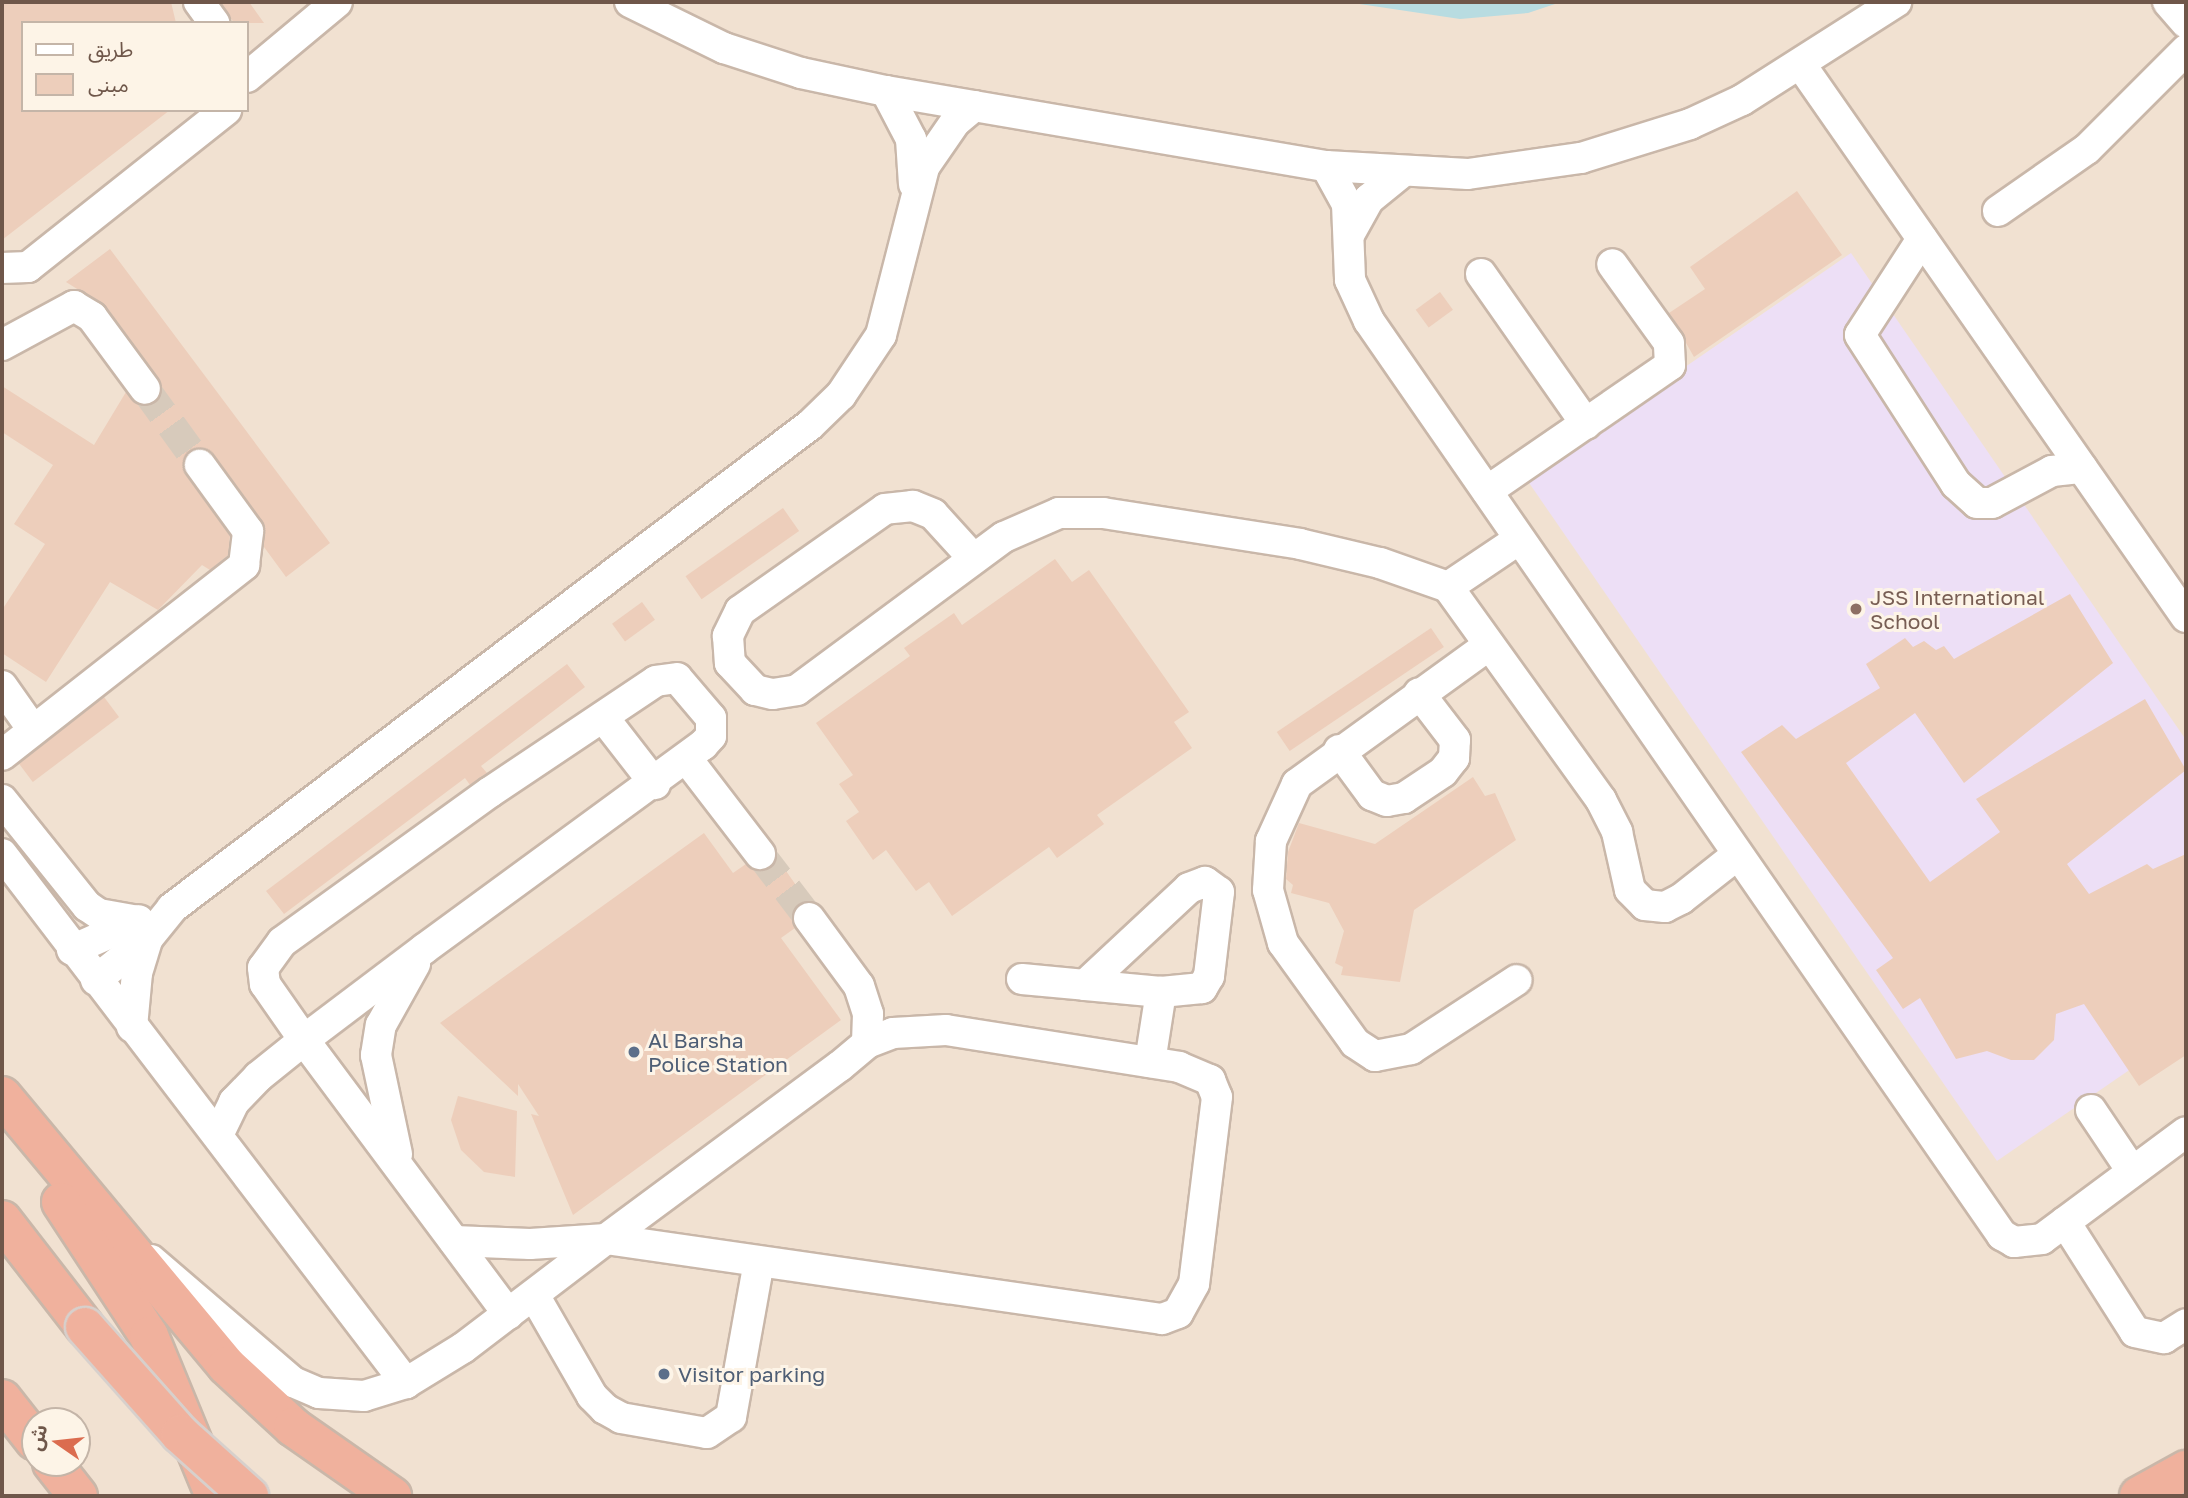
<!DOCTYPE html>
<html>
<head>
<meta charset="utf-8">
<style>
  body { margin:0 }
  #map { position:relative; width:2188px; height:1498px; overflow:hidden; background:#faf0e1; font-family:"Golos Text","Noto Sans Arabic",sans-serif }
  div>[style] { position:absolute }
  [style*='--x'] { left:calc(var(--x)*1px); top:calc(var(--y)*1px); width:calc(var(--w)*1px); rotate:calc(var(--a)*1deg) }
  .residential>* { inset:0; background:#f1e1d1 }
  .education>* { inset:0; background:#eddff6 }
  .water>* { inset:0; background:#b8dce1 }
  .building>* { inset:0; background:#edcebb; transform-origin:0 0 }
  .minor-tunnel>* { height:30px; margin-top:-15px; transform-origin:0; background:repeating-linear-gradient(90deg,#d7cabb 0 30px,transparent 0 45px) }
  .roads { filter:drop-shadow(2px 0 #c9b7a9) drop-shadow(-2px 0 #c9b7a9) drop-shadow(0 2px #c9b7a9) drop-shadow(0 -2px #c9b7a9) }
  .minor>* { height:30px; margin:-15px; padding:0 15px; transform-origin:15px; border-radius:15px; background:#fff }
  .highway>* { height:38px; margin:-19px; padding:0 19px; transform-origin:19px; border-radius:19px; background:#f0b19d }
  .bridges { filter:drop-shadow(2px 0 #d7d0cc) drop-shadow(-2px 0 #d7d0cc) drop-shadow(0 2px #d7d0cc) drop-shadow(0 -2px #d7d0cc) }
  .highway-bridge>* { height:38px; margin:-19px; padding:0 19px; transform-origin:19px; border-radius:19px; background:#f0b19d }
  .dots>* { width:19px; height:19px; translate:-50% -50%; box-sizing:border-box; border:4px solid #fdf4e7; border-radius:50% }
  span { translate:-50% -50%; white-space:nowrap; text-align:center; line-height:1.15; -webkit-text-stroke:6px #fdf4e7; paint-order:stroke }
  .education-label { font-size:21px; color:#785e54 }
  .left { translate:0 -50%; text-align:left }
  .service-label { font-size:21px; color:#4e5e75 }
  .frame { position:absolute; inset:0; border:4px solid #6f574a; pointer-events:none }
  .legend { position:absolute; left:21px; top:21px; width:228px; height:91px; box-sizing:border-box; background:#fdf4e7; border:2px solid #c4b5a8; margin:0; padding:9px 12px; list-style:none; font-size:21px; color:#6f574a }
  .legend li { display:flex; align-items:center; gap:14px; height:35px }
  .legend b { width:35px; border:2px solid #c4b5a8 }
  .north { position:absolute; left:21px; top:1407px; width:70px; height:70px; box-sizing:border-box; background:#fdf4e7; border:2px solid #c4b5a8; border-radius:50%; rotate:284deg; font-size:19px; font-weight:700; line-height:28px; text-align:center; color:#6f574a }
  .north::after { content:''; display:block; margin:auto; width:24px; height:32px; background:#db6c4f; clip-path:polygon(50% 0,100% 100%,50% 72%,0 100%) }
</style>
</head>
<body>
<div id="map">
  <div class="residential">
    <div style="clip-path:polygon(evenodd,2px 2px,2186px 2px,2186px 1496px,2px 1496px,2px 2px,23px 23px,247px 23px,247px 110px,23px 110px,23px 23px,2px 2px,35px 1421px,77px 1421px,77px 1463px,35px 1463px,35px 1421px)"></div>
  </div>
  <div class="education">
    <div style="clip-path:polygon(1851px 253px,2186px 740px,2186px 1031px,1997px 1161px,1525px 477px)"></div>
  </div>
  <div class="water">
    <div style="clip-path:polygon(1346px 2px,1561px 2px,1528px 13px,1460px 19px)"></div>
  </div>
  <div class="building">
    <div style="clip-path:polygon(2px 2px,171px 2px,176px 23px,23px 23px,23px 110px,170px 110px,2px 240px)"></div>
    <div style="clip-path:polygon(220px 2px,249px 2px,264px 23px,234px 23px)"></div>
    <div style="clip-path:polygon(1797px 191px,1842px 255px,1694px 357px,1669px 313px,1705px 289px,1690px 267px)"></div>
    <div style="clip-path:polygon(110px 249px,330px 543px,286px 577px,264px 547px,262px 521px,214px 455px,206px 449px,190px 451px,183px 468px,230px 536px,228px 555px,210px 570px,202px 565px,158px 610px,110px 582px,46px 682px,2px 653px,2px 610px,45px 544px,14px 524px,53px 465px,2px 432px,2px 386px,94px 445px,126px 392px,146px 406px,161px 397px,159px 379px,106px 307px,66px 282px)"></div>
    <div style="left:1440px;top:292px;width:22px;height:30px;rotate:54deg"></div>
    <div style="left:783px;top:508px;width:28px;height:119px;rotate:55deg"></div>
    <div style="clip-path:polygon(1055px 559px,1072px 582px,1089px 570px,1189px 712px,1174px 722px,1192px 748px,1097px 815px,1104px 824px,1057px 858px,1049px 847px,952px 916px,929px 882px,916px 891px,886px 850px,873px 860px,846px 821px,859px 812px,839px 784px,853px 775px,816px 723px,910px 656px,904px 648px,954px 613px,962px 625px)"></div>
    <div style="clip-path:polygon(2070px 594px,2113px 663px,1964px 783px,1915px 713px,1846px 763px,1930px 882px,2000px 832px,1976px 799px,2145px 699px,2186px 770px,2067px 864px,2089px 894px,2147px 864px,2153px 869px,2186px 854px,2186px 1055px,2139px 1086px,2084px 1004px,2056px 1014px,2054px 1040px,2034px 1060px,2011px 1060px,1987px 1051px,1956px 1059px,1920px 998px,1903px 1009px,1876px 970px,1893px 958px,1741px 752px,1782px 725px,1796px 739px,1880px 688px,1866px 664px,1905px 638px,1913px 647px,1924px 641px,1936px 650px,1944px 646px,1954px 659px)"></div>
    <div style="left:642px;top:602px;width:22px;height:37px;rotate:54deg"></div>
    <div style="left:1431px;top:628px;width:23px;height:186px;rotate:56deg"></div>
    <div style="clip-path:polygon(567px 664px,585px 687px,481px 766px,487px 773px,470px 785px,465px 778px,284px 914px,266px 891px)"></div>
    <div style="left:104px;top:697px;width:25px;height:108px;rotate:53deg"></div>
    <div style="clip-path:polygon(1473px 777px,1485px 796px,1495px 793px,1516px 840px,1414px 910px,1400px 982px,1341px 975px,1343px 967px,1335px 963px,1344px 931px,1329px 903px,1291px 893px,1293px 885px,1286px 879px,1288px 852px,1299px 823px,1375px 844px)"></div>
    <div style="clip-path:polygon(704px 833px,733px 873px,746px 864px,763px 871px,777px 858px,807px 901px,793px 910px,795px 928px,781px 938px,841px 1020px,573px 1215px,531px 1114px,539px 1116px,518px 1084px,518px 1096px,440px 1023px)"></div>
    <div style="clip-path:polygon(458px 1096px,517px 1111px,515px 1177px,484px 1172px,461px 1150px,451px 1120px)"></div>
  </div>
  <div class="minor-tunnel">
    <div style="--x:145;--y:389;--w:94;--a:54.1"></div>
    <div style="--x:760;--y:854;--w:81;--a:52.6"></div>
  </div>
  <div class="roads">
    <div class="minor">
      <div style="--x:199;--y:2;--w:26;--a:54"></div>
      <div style="--x:630;--y:2;--w:105;--a:26.1"></div>
      <div style="--x:724;--y:48;--w:81;--a:18"></div>
      <div style="--x:801;--y:73;--w:87;--a:12"></div>
      <div style="--x:886;--y:91;--w:446;--a:9.7"></div>
      <div style="--x:1326;--y:166;--w:142;--a:3.2"></div>
      <div style="--x:1468;--y:174;--w:114;--a:-8.1"></div>
      <div style="--x:1581;--y:158;--w:114;--a:-17.3"></div>
      <div style="--x:1690;--y:124;--w:57;--a:-24.8"></div>
      <div style="--x:1742;--y:100;--w:183;--a:-32.5"></div>
      <div style="--x:2168;--y:2;--w:28;--a:49"></div>
      <div style="--x:1801;--y:65;--w:673;--a:55.11"></div>
      <div style="--x:247;--y:77;--w:117;--a:-39.8"></div>
      <div style="--x:886;--y:91;--w:54;--a:62.5"></div>
      <div style="--x:911;--y:139;--w:45;--a:86.2"></div>
      <div style="--x:1326;--y:166;--w:43;--a:61.1"></div>
      <div style="--x:1347;--y:204;--w:76;--a:87.7"></div>
      <div style="--x:1350;--y:280;--w:45;--a:65.1"></div>
      <div style="--x:1369;--y:321;--w:1112;--a:55.3"></div>
      <div style="--x:2002;--y:1235;--w:14;--a:30"></div>
      <div style="--x:2014;--y:1242;--w:28;--a:-6"></div>
      <div style="--x:2042;--y:1239;--w:179;--a:-36.6"></div>
      <div style="--x:1998;--y:211;--w:108;--a:-34.9"></div>
      <div style="--x:2087;--y:149;--w:140;--a:-45"></div>
      <div style="--x:1350;--y:233;--w:39;--a:-61"></div>
      <div style="--x:1369;--y:199;--w:40;--a:-39"></div>
      <div style="--x:1922;--y:239;--w:114;--a:122.9"></div>
      <div style="--x:1860;--y:335;--w:177;--a:57.2"></div>
      <div style="--x:1956;--y:484;--w:28;--a:42"></div>
      <div style="--x:1977;--y:503;--w:15;--a:0"></div>
      <div style="--x:1992;--y:503;--w:68;--a:-28.1"></div>
      <div style="--x:2052;--y:471;--w:30;--a:-6"></div>
      <div style="--x:2;--y:268;--w:26;--a:-2"></div>
      <div style="--x:28;--y:267;--w:253;--a:-38.4"></div>
      <div style="--x:1481;--y:274;--w:183;--a:55"></div>
      <div style="--x:2;--y:345;--w:82;--a:-28.4"></div>
      <div style="--x:74;--y:306;--w:21;--a:31"></div>
      <div style="--x:92;--y:317;--w:89;--a:53.6"></div>
      <div style="--x:1487;--y:491;--w:222;--a:-34.5"></div>
      <div style="--x:1670;--y:365;--w:22;--a:-93"></div>
      <div style="--x:1669;--y:343;--w:97;--a:-125.8"></div>
      <div style="--x:973;--y:558;--w:59;--a:-132.3"></div>
      <div style="--x:933;--y:514;--w:22;--a:-158"></div>
      <div style="--x:913;--y:506;--w:28;--a:174"></div>
      <div style="--x:885;--y:509;--w:177;--a:144.9"></div>
      <div style="--x:740;--y:611;--w:28;--a:116"></div>
      <div style="--x:728;--y:636;--w:27;--a:86"></div>
      <div style="--x:730;--y:663;--w:37;--a:47"></div>
      <div style="--x:755;--y:690;--w:18;--a:13"></div>
      <div style="--x:773;--y:694;--w:24;--a:-9"></div>
      <div style="--x:797;--y:690;--w:257;--a:-36.5"></div>
      <div style="--x:1004;--y:537;--w:60;--a:-23.6"></div>
      <div style="--x:1059;--y:513;--w:44;--a:0"></div>
      <div style="--x:1103;--y:513;--w:199;--a:8.9"></div>
      <div style="--x:1300;--y:544;--w:82;--a:13.4"></div>
      <div style="--x:1380;--y:563;--w:72;--a:19.4"></div>
      <div style="--x:1448;--y:587;--w:262;--a:54.3"></div>
      <div style="--x:1601;--y:800;--w:36;--a:63"></div>
      <div style="--x:1617;--y:832;--w:59;--a:77.4"></div>
      <div style="--x:1630;--y:890;--w:21;--a:45"></div>
      <div style="--x:1645;--y:905;--w:20;--a:6"></div>
      <div style="--x:1665;--y:907;--w:18;--a:-27"></div>
      <div style="--x:1681;--y:899;--w:71;--a:-38.2"></div>
      <div style="--x:1448;--y:587;--w:84;--a:-33.9"></div>
      <div style="--x:1489;--y:645;--w:237;--a:144.1"></div>
      <div style="--x:1297;--y:784;--w:63;--a:114.5"></div>
      <div style="--x:1271;--y:841;--w:49;--a:93.5"></div>
      <div style="--x:1268;--y:890;--w:55;--a:74.2"></div>
      <div style="--x:1283;--y:943;--w:123;--a:54.2"></div>
      <div style="--x:1355;--y:1043;--w:24;--a:33"></div>
      <div style="--x:1375;--y:1056;--w:37;--a:-11"></div>
      <div style="--x:1411;--y:1049;--w:126;--a:-33.1"></div>
      <div style="--x:2;--y:686;--w:50;--a:54.7"></div>
      <div style="--x:603;--y:717;--w:85;--a:52.2"></div>
      <div style="--x:1339;--y:750;--w:56;--a:53.7"></div>
      <div style="--x:1372;--y:795;--w:16;--a:22"></div>
      <div style="--x:1387;--y:801;--w:17;--a:-10"></div>
      <div style="--x:1404;--y:798;--w:47;--a:-33.7"></div>
      <div style="--x:1443;--y:772;--w:18;--a:-52"></div>
      <div style="--x:1454;--y:758;--w:18;--a:-87"></div>
      <div style="--x:1455;--y:740;--w:59;--a:-127.5"></div>
      <div style="--x:2;--y:755;--w:308;--a:-38.1"></div>
      <div style="--x:244;--y:565;--w:34;--a:-83"></div>
      <div style="--x:248;--y:531;--w:82;--a:-126"></div>
      <div style="--x:687;--y:759;--w:120;--a:52.5"></div>
      <div style="--x:2;--y:800;--w:136;--a:51.3"></div>
      <div style="--x:87;--y:906;--w:14;--a:34"></div>
      <div style="--x:99;--y:914;--w:40;--a:10"></div>
      <div style="--x:2;--y:854;--w:666;--a:52.63"></div>
      <div style="--x:809;--y:918;--w:84;--a:53.7"></div>
      <div style="--x:859;--y:986;--w:29;--a:72"></div>
      <div style="--x:868;--y:1014;--w:29;--a:92"></div>
      <div style="--x:72;--y:950;--w:73;--a:-24.1"></div>
      <div style="--x:1022;--y:979;--w:63;--a:5.4"></div>
      <div style="--x:1085;--y:985;--w:142;--a:-43"></div>
      <div style="--x:1189;--y:888;--w:17;--a:-21"></div>
      <div style="--x:1205;--y:882;--w:17;--a:36"></div>
      <div style="--x:1219;--y:892;--w:85;--a:96.8"></div>
      <div style="--x:1209;--y:976;--w:14;--a:120"></div>
      <div style="--x:1202;--y:988;--w:41;--a:174.4"></div>
      <div style="--x:1161;--y:992;--w:76;--a:-174.7"></div>
      <div style="--x:96;--y:980;--w:67;--a:-38.9"></div>
      <div style="--x:148;--y:938;--w:38;--a:-51"></div>
      <div style="--x:172;--y:908;--w:800;--a:-37.13"></div>
      <div style="--x:810;--y:425;--w:43;--a:-44.1"></div>
      <div style="--x:841;--y:395;--w:72;--a:-56.3"></div>
      <div style="--x:881;--y:335;--w:173;--a:-75.6"></div>
      <div style="--x:924;--y:167;--w:55;--a:-55.4"></div>
      <div style="--x:955;--y:122;--w:25;--a:-40"></div>
      <div style="--x:132;--y:1027;--w:54;--a:-84.7"></div>
      <div style="--x:137;--y:973;--w:37;--a:-73"></div>
      <div style="--x:1150;--y:1062;--w:71;--a:-81.1"></div>
      <div style="--x:2091;--y:1110;--w:73;--a:56.1"></div>
      <div style="--x:218;--y:1135;--w:37;--a:-64"></div>
      <div style="--x:234;--y:1102;--w:35;--a:-46"></div>
      <div style="--x:258;--y:1077;--w:59;--a:-38.8"></div>
      <div style="--x:304;--y:1040;--w:11;--a:-38"></div>
      <div style="--x:313;--y:1033;--w:139;--a:-37.1"></div>
      <div style="--x:424;--y:949;--w:346;--a:-36.2"></div>
      <div style="--x:703;--y:745;--w:12;--a:-48"></div>
      <div style="--x:711;--y:736;--w:18;--a:-90"></div>
      <div style="--x:711;--y:718;--w:52;--a:-130.4"></div>
      <div style="--x:677;--y:678;--w:21;--a:172"></div>
      <div style="--x:656;--y:681;--w:200;--a:146.2"></div>
      <div style="--x:490;--y:792;--w:256;--a:144.2"></div>
      <div style="--x:282;--y:942;--w:32;--a:126"></div>
      <div style="--x:263;--y:968;--w:16;--a:83"></div>
      <div style="--x:265;--y:984;--w:68;--a:55.1"></div>
      <div style="--x:304;--y:1040;--w:342;--a:53.3"></div>
      <div style="--x:397;--y:1154;--w:101;--a:-102"></div>
      <div style="--x:376;--y:1055;--w:30;--a:-81"></div>
      <div style="--x:381;--y:1025;--w:70;--a:-60.9"></div>
      <div style="--x:2065;--y:1222;--w:130;--a:57.5"></div>
      <div style="--x:2135;--y:1332;--w:30;--a:12"></div>
      <div style="--x:2164;--y:1338;--w:26;--a:-32"></div>
      <div style="--x:151;--y:1260;--w:187;--a:40.7"></div>
      <div style="--x:293;--y:1382;--w:28;--a:23"></div>
      <div style="--x:319;--y:1393;--w:45;--a:3.8"></div>
      <div style="--x:364;--y:1396;--w:44;--a:-17.2"></div>
      <div style="--x:406;--y:1383;--w:67;--a:-31.6"></div>
      <div style="--x:463;--y:1348;--w:180;--a:-37.3"></div>
      <div style="--x:606;--y:1239;--w:291;--a:-36.5"></div>
      <div style="--x:840;--y:1066;--w:35;--a:-40"></div>
      <div style="--x:867;--y:1043;--w:28;--a:-21"></div>
      <div style="--x:893;--y:1033;--w:53;--a:-3.2"></div>
      <div style="--x:946;--y:1030;--w:236;--a:9"></div>
      <div style="--x:1179;--y:1067;--w:34;--a:23"></div>
      <div style="--x:1210;--y:1080;--w:18;--a:68"></div>
      <div style="--x:1217;--y:1097;--w:188;--a:97"></div>
      <div style="--x:1194;--y:1284;--w:33;--a:119"></div>
      <div style="--x:1178;--y:1313;--w:17;--a:159"></div>
      <div style="--x:1162;--y:1319;--w:562;--a:-171.81"></div>
      <div style="--x:606;--y:1239;--w:76;--a:176.2"></div>
      <div style="--x:530;--y:1244;--w:76;--a:-177.7"></div>
      <div style="--x:534;--y:1295;--w:116;--a:60.1"></div>
      <div style="--x:592;--y:1396;--w:18;--a:45"></div>
      <div style="--x:605;--y:1409;--w:18;--a:29"></div>
      <div style="--x:621;--y:1418;--w:87;--a:9.9"></div>
      <div style="--x:707;--y:1433;--w:29;--a:-34"></div>
      <div style="--x:731;--y:1417;--w:158;--a:-79.8"></div>
    </div>
    <div class="highway">
      <div style="--x:2;--y:1096;--w:351;--a:50.2"></div>
      <div style="--x:227;--y:1366;--w:90;--a:42.7"></div>
      <div style="--x:293;--y:1427;--w:121;--a:34.9"></div>
      <div style="--x:61;--y:1202;--w:160;--a:56.7"></div>
      <div style="--x:149;--y:1336;--w:173;--a:67.6"></div>
      <div style="--x:2;--y:1220;--w:135;--a:52.2"></div>
      <div style="--x:2;--y:1399;--w:53;--a:51.8"></div>
      <div style="--x:52;--y:1463;--w:42;--a:51.8"></div>
      <div style="--x:2139;--y:1496;--w:54;--a:-29"></div>
    </div>
  </div>
  <div class="bridges">
    <div class="highway-bridge">
      <div style="--x:85;--y:1327;--w:143;--a:48.4"></div>
      <div style="--x:180;--y:1434;--w:93;--a:41.9"></div>
    </div>
  </div>
  <div class="dots">
    <div style="left:1856px;top:609px;background:#8d6e63"></div>
    <div style="left:634px;top:1052px;background:#5c6f8a"></div>
    <div style="left:664px;top:1374px;background:#5c6f8a"></div>
  </div>
  <div class="education-label">
    <span class="left" style="left:1870px;top:609px">JSS International<br>School</span>
  </div>
  <div class="service-label">
    <span class="left" style="left:648px;top:1052px">Al Barsha<br>Police Station</span>
    <span class="left" style="left:678px;top:1374px">Visitor parking</span>
  </div>
  <div class="frame"></div>
  <ul class="legend">
  <li><b style="height:9px;background:#fff"></b>طريق</li>
  <li><b style="height:19px;background:#edcebb"></b>مبنى</li>
  </ul>
  <div class="north">ش</div>
</div>
</body>
</html>
